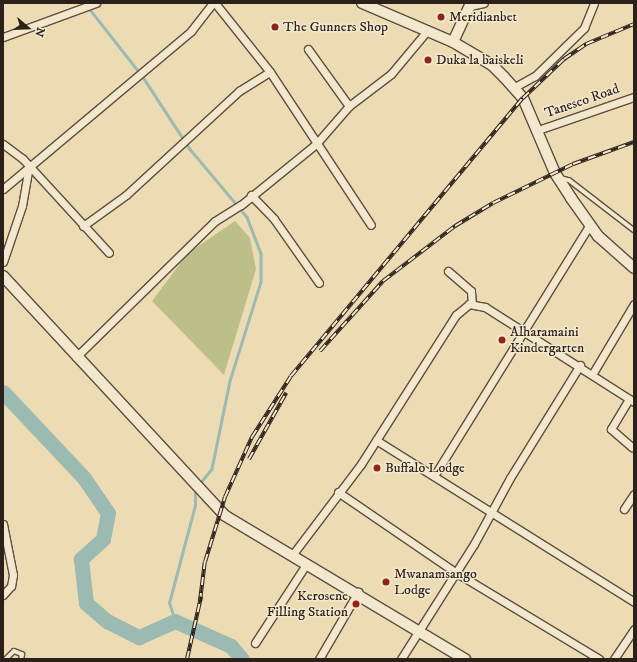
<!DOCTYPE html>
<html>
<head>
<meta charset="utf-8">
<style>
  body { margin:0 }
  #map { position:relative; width:637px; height:662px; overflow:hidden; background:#eddcb3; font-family:"IM FELL DW Pica",serif }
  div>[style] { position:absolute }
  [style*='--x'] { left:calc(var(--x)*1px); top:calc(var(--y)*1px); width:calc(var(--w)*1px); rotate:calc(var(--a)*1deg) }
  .green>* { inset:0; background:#bdbf89 }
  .stream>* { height:2.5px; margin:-1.25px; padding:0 1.25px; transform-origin:1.25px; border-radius:1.25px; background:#9abab2 }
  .river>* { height:15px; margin:-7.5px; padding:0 7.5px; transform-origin:7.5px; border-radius:7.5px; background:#9abab2 }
  .roads { filter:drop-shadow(1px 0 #5c4f40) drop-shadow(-1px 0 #5c4f40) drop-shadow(0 1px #5c4f40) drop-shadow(0 -1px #5c4f40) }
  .lane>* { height:3.5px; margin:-1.75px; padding:0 1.75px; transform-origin:1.75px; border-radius:1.75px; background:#f3e8ce }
  .street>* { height:7px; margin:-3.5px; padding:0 3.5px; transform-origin:3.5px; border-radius:3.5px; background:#f3e8ce }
  .secondary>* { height:10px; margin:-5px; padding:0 5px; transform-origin:5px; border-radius:5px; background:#f3e8ce }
  .rail>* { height:4px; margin-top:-2px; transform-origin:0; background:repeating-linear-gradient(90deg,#f3e8ce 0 8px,#2c201a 0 16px); box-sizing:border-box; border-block:1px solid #2c201a }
  .dots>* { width:11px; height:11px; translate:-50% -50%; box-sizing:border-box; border:2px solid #f3e8ce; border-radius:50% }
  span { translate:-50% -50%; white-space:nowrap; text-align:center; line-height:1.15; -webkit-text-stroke:3px #f3e8ce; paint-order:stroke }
  .poi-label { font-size:14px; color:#2c201a }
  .left { translate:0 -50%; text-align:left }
  .right { translate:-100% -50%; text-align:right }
  .street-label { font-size:14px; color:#2c201a }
  .frame { position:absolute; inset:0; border:4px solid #2c201a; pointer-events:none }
  .north { position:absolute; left:8px; top:8px; width:40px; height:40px; -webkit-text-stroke:3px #f3e8ce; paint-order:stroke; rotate:109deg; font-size:11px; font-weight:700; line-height:16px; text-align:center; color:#2c201a }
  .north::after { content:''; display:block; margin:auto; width:14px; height:18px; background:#2c201a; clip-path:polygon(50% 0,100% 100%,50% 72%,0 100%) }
</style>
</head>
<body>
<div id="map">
  <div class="green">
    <div style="clip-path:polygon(235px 221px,250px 238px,256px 269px,224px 375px,152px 301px,188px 253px)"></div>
  </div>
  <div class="stream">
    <div style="--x:85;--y:3;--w:94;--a:51.9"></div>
    <div style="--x:143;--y:77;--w:86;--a:56.9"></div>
    <div style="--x:190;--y:149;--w:89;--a:50"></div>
    <div style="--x:247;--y:217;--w:39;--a:69"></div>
    <div style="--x:261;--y:253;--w:29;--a:90"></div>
    <div style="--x:261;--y:282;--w:104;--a:107.4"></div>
    <div style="--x:230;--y:381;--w:90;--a:101.6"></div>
    <div style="--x:212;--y:469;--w:19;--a:129"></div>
    <div style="--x:175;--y:621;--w:19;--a:-108"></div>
    <div style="--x:169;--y:603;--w:101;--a:-75.1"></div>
    <div style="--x:195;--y:505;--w:15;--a:-90"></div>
  </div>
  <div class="river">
    <div style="--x:3;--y:392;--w:118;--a:46.7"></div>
    <div style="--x:84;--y:478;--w:42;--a:55.6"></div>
    <div style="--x:108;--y:513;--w:26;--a:101"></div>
    <div style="--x:103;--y:539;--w:30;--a:138"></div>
    <div style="--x:81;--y:559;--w:44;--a:83.5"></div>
    <div style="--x:86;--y:603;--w:28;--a:41"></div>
    <div style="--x:107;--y:621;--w:36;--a:27"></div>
    <div style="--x:139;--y:637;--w:39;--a:-24"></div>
    <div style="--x:175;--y:621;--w:61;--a:24.1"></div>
    <div style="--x:231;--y:646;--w:17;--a:50"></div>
  </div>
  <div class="roads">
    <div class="lane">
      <div style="--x:560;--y:178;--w:9;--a:13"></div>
      <div style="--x:569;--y:180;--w:82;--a:37.6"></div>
      <div style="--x:6;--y:659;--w:11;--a:-45"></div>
      <div style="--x:14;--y:651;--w:9;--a:21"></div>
      <div style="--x:22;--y:654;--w:5;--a:90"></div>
    </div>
    <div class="street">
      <div style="--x:215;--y:3;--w:88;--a:51.4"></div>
      <div style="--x:270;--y:72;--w:183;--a:56.6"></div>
      <div style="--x:470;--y:6;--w:14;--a:-12"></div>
      <div style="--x:3;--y:37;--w:99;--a:-20.1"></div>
      <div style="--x:308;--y:49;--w:70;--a:54.3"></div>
      <div style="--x:513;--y:88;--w:25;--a:-29"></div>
      <div style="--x:535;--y:76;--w:69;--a:-44.4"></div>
      <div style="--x:584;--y:28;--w:27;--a:-68"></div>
      <div style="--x:538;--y:130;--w:102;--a:-19"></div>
      <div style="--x:3;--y:144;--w:25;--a:37"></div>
      <div style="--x:23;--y:159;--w:127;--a:47.5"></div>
      <div style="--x:3;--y:189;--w:246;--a:-40"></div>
      <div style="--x:191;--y:31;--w:36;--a:-52"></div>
      <div style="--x:251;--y:195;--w:33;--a:46"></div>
      <div style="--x:274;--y:219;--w:78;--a:54.9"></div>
      <div style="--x:83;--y:226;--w:53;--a:-35.8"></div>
      <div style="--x:126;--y:195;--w:154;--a:-42.6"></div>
      <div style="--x:239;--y:91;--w:36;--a:-32"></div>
      <div style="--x:3;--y:262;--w:59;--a:-71.3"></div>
      <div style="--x:22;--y:206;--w:41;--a:-80.1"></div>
      <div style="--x:448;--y:271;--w:30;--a:41"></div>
      <div style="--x:471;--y:291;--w:13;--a:86"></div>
      <div style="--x:76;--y:357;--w:194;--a:-44.4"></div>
      <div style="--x:215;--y:221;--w:31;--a:-32"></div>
      <div style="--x:241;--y:205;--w:97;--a:-39.1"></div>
      <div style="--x:316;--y:144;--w:50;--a:-49"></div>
      <div style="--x:349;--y:106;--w:53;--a:-37.3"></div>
      <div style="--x:391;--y:74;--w:56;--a:-50.1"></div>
      <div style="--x:593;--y:373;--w:80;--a:-59.3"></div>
      <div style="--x:629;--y:399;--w:35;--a:121"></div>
      <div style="--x:611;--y:429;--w:28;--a:41"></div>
      <div style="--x:376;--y:440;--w:305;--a:32.1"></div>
      <div style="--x:434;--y:476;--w:296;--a:-58.2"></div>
      <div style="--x:338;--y:492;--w:142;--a:34.4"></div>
      <div style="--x:455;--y:572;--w:168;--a:31.1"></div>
      <div style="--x:624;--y:509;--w:18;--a:-56"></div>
      <div style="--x:3;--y:524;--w:52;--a:78.9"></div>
      <div style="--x:13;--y:575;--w:11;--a:100"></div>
      <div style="--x:11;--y:586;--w:12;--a:132"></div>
      <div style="--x:293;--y:554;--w:113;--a:-52.9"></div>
      <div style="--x:361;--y:464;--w:177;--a:-57.5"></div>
      <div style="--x:456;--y:315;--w:17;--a:-40"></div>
      <div style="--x:469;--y:304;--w:16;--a:11"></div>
      <div style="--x:485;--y:307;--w:177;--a:32.5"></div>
      <div style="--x:255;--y:643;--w:95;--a:-57"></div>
      <div style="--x:319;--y:659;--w:78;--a:-59.8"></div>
      <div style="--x:401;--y:659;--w:136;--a:-57.6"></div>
      <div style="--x:474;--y:544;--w:75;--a:-61.4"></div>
      <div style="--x:510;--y:478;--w:133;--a:-58.2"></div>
      <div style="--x:614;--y:659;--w:36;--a:-56"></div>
    </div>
    <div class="secondary">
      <div style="--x:362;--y:3;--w:99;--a:23.2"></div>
      <div style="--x:453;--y:42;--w:45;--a:30.5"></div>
      <div style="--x:492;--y:65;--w:17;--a:45"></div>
      <div style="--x:504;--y:77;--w:28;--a:48"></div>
      <div style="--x:523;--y:98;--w:82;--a:66.9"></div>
      <div style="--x:555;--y:173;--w:30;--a:57"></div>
      <div style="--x:571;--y:198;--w:47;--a:54.6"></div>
      <div style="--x:598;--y:236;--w:48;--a:41.6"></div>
      <div style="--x:453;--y:42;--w:43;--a:-65.2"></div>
      <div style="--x:3;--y:276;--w:326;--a:47.2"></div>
      <div style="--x:224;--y:515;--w:281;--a:30.9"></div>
    </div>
  </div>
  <div class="rail">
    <div style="--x:320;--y:351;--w:94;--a:-48"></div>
    <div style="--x:383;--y:281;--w:91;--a:-37.4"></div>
    <div style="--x:455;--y:226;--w:44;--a:-31.2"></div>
    <div style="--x:493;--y:203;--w:89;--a:-26"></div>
    <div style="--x:573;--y:164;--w:65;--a:-19.8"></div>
    <div style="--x:249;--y:459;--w:76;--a:-60.7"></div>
    <div style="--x:200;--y:601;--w:39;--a:-83"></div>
    <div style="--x:205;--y:562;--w:68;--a:-72.9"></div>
    <div style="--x:225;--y:497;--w:66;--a:-65.8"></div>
    <div style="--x:252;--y:437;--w:72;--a:-57.4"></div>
    <div style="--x:291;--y:376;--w:362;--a:-50.2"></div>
    <div style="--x:523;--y:98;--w:57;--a:-43.6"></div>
    <div style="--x:564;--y:59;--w:27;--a:-34"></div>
    <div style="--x:586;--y:44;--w:52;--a:-22.6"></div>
    <div style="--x:187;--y:659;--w:64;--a:-77.3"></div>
  </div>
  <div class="dots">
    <div style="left:441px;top:17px;background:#8f2418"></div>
    <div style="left:275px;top:27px;background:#8f2418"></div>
    <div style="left:428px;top:60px;background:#8f2418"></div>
    <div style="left:502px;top:340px;background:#8f2418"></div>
    <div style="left:377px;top:468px;background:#8f2418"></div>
    <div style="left:386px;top:582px;background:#8f2418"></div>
    <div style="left:356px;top:604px;background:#8f2418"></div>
  </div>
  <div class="poi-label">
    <span class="left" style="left:449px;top:17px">Meridianbet</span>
    <span class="left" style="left:283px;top:27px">The Gunners Shop</span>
    <span class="left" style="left:436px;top:60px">Duka la baiskeli</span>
    <span class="left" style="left:510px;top:340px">Alharamaini<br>Kindergarten</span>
    <span class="left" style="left:385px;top:468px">Buffalo Lodge</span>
    <span class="left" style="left:394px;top:582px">Mwanamsango<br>Lodge</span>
    <span class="right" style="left:348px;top:604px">Kerosene<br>Filling Station</span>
  </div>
  <div class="street-label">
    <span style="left:582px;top:101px;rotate:-19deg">Tanesco Road</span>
  </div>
  <div class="frame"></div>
  <div class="north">N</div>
</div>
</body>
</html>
